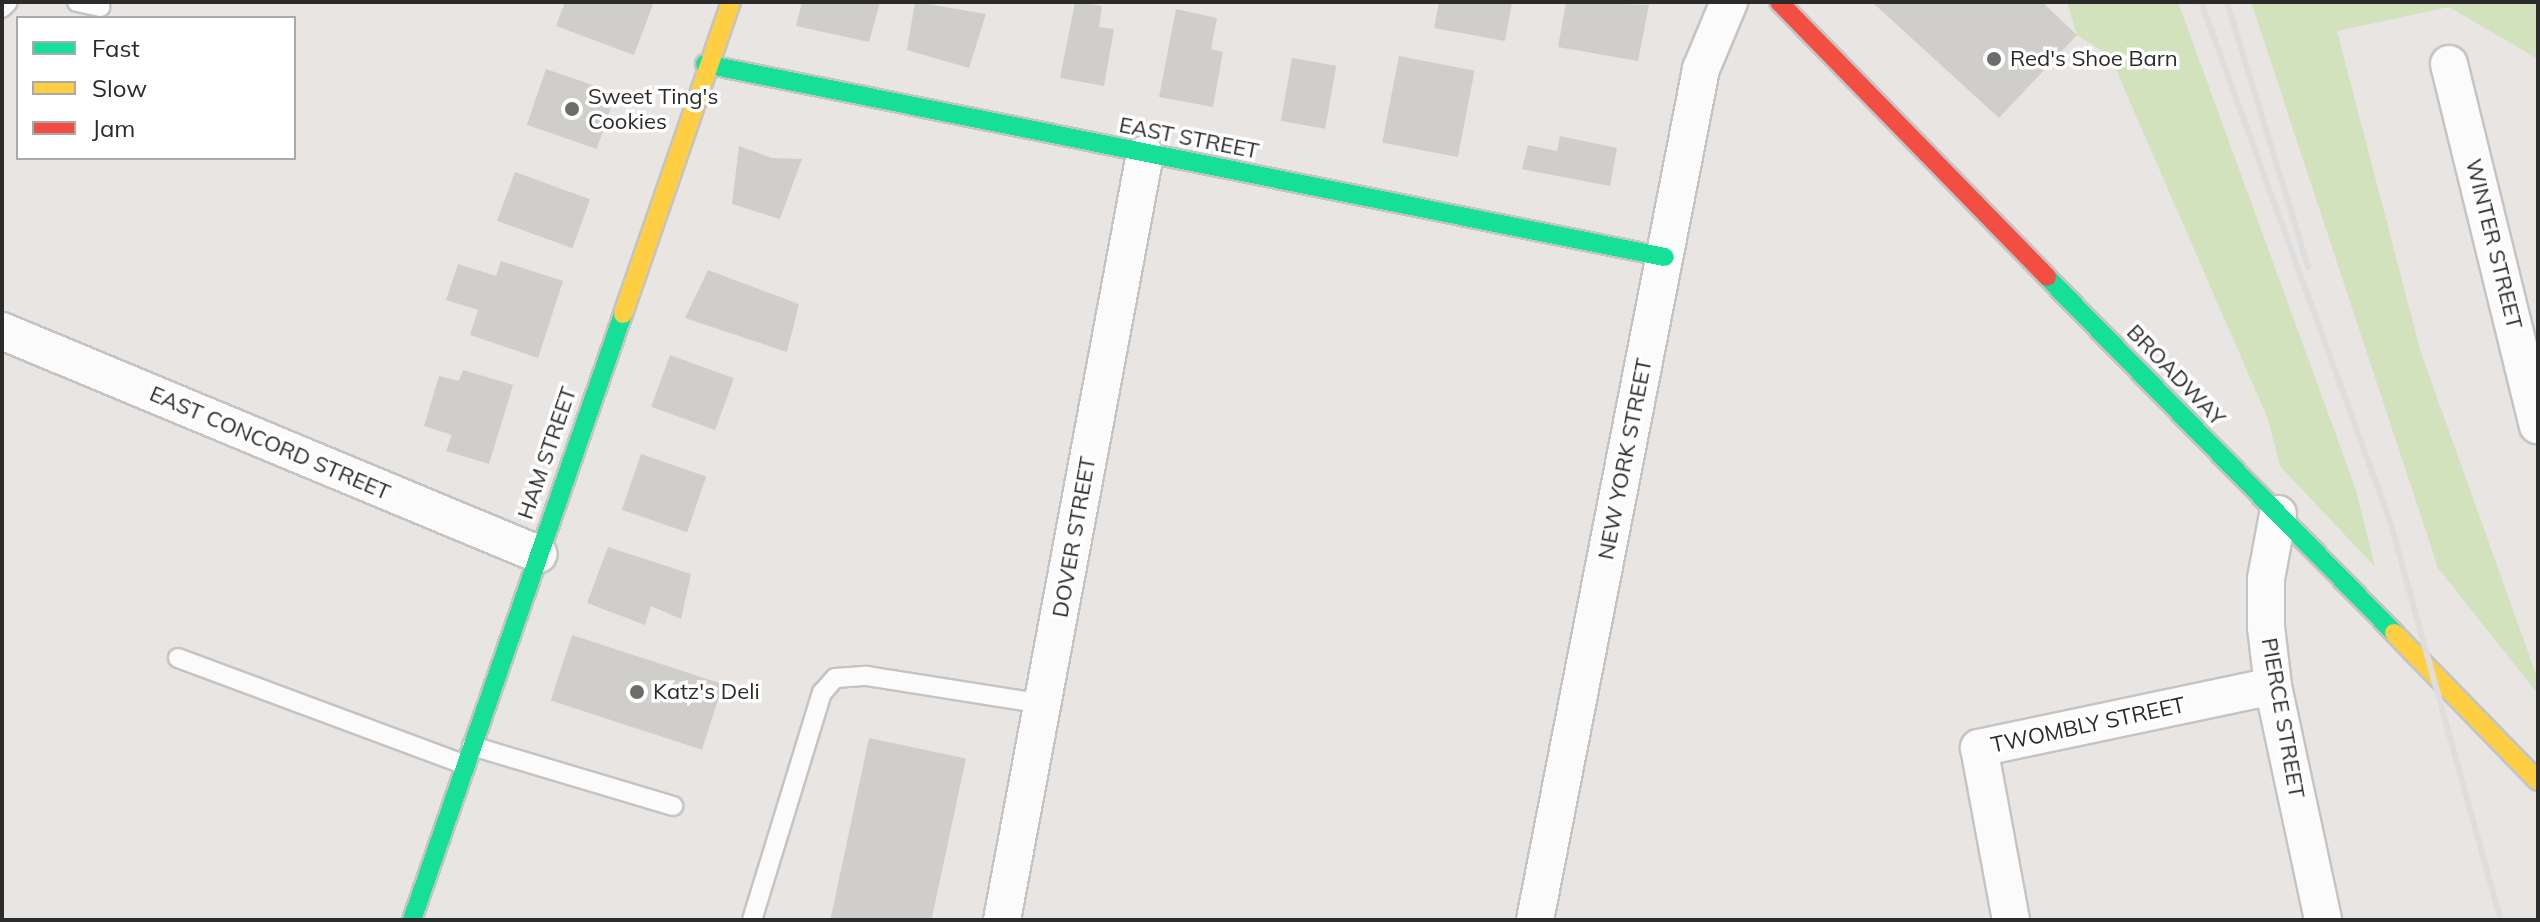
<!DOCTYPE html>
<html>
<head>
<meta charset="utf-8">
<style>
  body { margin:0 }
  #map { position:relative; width:2540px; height:922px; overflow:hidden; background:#e9e5e2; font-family:Mulish,sans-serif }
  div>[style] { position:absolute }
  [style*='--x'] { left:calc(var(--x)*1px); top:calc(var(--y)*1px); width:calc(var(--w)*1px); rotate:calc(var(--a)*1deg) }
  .green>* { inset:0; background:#d1e2bd }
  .building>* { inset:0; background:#d0cecb; transform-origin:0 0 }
  .roads { filter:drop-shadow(2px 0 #c5c4c4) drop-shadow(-2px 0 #c5c4c4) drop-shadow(0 2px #c5c4c4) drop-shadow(0 -2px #c5c4c4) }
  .lane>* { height:18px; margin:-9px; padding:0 9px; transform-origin:9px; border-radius:9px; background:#fcfbfb }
  .street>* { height:36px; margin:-18px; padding:0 18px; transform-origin:18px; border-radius:18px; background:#fcfbfb }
  .fast>* { height:18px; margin:-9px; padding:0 9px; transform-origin:9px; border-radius:9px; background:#16e098 }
  .slow>* { height:18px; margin:-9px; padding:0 9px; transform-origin:9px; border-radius:9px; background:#ffcf43 }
  .jam>* { height:18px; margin:-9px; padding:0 9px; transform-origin:9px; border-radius:9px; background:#f24e42 }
  .rail>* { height:6px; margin:-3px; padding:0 3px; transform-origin:3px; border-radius:3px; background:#dededf }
  .dots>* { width:22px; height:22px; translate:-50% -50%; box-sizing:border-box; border:4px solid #fff; border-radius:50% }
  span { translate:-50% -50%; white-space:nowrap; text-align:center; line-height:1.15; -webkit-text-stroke:7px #fff; paint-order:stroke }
  .poi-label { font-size:22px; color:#2b2b2b }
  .left { translate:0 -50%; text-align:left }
  .street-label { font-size:22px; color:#2b2b2b }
  .frame { position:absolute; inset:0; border:4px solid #2b2b2b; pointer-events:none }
  .legend { position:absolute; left:16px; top:16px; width:280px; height:144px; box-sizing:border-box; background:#fff; border:2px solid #aaa; margin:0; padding:10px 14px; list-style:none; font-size:24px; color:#2b2b2b }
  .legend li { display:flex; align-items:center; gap:16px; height:40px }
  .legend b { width:40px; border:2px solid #aaa }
</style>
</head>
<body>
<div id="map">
  <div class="green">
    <div style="clip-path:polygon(2067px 2px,2178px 2px,2355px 487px,2375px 567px,2280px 466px,2268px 419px,2110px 56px,2077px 35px)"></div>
    <div style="clip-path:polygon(2251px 2px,2538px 2px,2538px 59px,2449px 7px,2337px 31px,2421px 353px,2538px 680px,2538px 694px,2438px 568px)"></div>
  </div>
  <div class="building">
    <div style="clip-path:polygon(565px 2px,654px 2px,634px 55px,556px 26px)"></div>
    <div style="clip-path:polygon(802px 2px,880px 2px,869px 42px,796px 26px)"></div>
    <div style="clip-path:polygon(915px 2px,986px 14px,969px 68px,907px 50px)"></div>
    <div style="clip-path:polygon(1075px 2px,1102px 6px,1099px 27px,1114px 29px,1104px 86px,1060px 78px)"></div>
    <div style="clip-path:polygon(1439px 2px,1512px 2px,1505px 41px,1434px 28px)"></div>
    <div style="clip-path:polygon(1566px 2px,1649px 5px,1638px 61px,1558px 47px)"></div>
    <div style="clip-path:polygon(1872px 2px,2042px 2px,2077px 35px,1999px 118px)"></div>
    <div style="clip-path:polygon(1176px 9px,1217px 18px,1211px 49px,1223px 52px,1213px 107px,1159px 97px)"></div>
    <div style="left:1399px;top:56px;width:77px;height:88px;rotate:11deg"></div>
    <div style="left:1292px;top:58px;width:45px;height:64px;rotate:10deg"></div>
    <div style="left:546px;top:69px;width:74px;height:59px;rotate:19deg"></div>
    <div style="clip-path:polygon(1560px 136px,1617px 148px,1610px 186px,1522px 169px,1528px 145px,1557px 151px)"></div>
    <div style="clip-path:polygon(739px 146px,772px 158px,802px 159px,780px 219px,732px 204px)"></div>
    <div style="left:515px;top:172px;width:80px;height:52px;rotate:20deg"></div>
    <div style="clip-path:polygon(501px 261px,563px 281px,538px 358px,470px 335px,478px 310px,446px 300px,458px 264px,496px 276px)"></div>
    <div style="clip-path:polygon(708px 270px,799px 304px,787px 352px,685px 318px)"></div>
    <div style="left:670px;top:355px;width:68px;height:55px;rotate:20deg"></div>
    <div style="clip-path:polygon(463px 370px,513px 385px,489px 464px,446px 451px,452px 435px,424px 426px,439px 376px,459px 381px)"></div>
    <div style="left:641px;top:454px;width:69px;height:59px;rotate:19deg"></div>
    <div style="clip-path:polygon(608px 547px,691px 574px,681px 619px,651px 606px,645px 625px,587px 603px)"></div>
    <div style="left:572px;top:635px;width:159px;height:69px;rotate:18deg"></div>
    <div style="left:869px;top:738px;width:99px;height:186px;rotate:12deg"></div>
  </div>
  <div class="roads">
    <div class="lane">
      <div style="--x:77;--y:2;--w:24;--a:12"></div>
      <div style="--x:2;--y:8;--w:8;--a:-45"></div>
      <div style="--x:178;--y:658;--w:307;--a:20.4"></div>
      <div style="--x:472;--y:746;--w:210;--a:16.6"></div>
      <div style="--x:752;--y:920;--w:238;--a:-72.9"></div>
      <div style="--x:822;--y:693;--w:20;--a:-49"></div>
      <div style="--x:835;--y:678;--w:32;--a:-4"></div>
      <div style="--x:867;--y:676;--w:178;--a:9"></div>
    </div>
    <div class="street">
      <div style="--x:2449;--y:64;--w:372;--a:76.2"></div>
      <div style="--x:2;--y:331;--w:581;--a:22.59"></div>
      <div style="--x:2278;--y:514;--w:66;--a:100.5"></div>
      <div style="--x:2266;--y:579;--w:48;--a:90"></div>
      <div style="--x:2266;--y:627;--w:59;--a:83.2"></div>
      <div style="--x:2273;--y:686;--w:239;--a:77.9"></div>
      <div style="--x:1002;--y:920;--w:779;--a:-79.43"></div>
      <div style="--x:1535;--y:920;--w:867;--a:-78.96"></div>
      <div style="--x:1701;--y:69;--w:73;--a:-67.3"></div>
      <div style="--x:2011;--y:920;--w:175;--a:-100.5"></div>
      <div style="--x:1979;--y:748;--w:300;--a:-11.9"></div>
    </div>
    <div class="fast">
      <div style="--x:705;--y:64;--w:979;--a:11.37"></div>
      <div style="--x:2047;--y:277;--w:497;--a:45.7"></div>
      <div style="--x:412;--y:920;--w:642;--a:-70.8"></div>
    </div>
    <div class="slow">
      <div style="--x:623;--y:314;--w:330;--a:-70.9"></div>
      <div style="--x:2394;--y:633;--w:206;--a:45.8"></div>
    </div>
    <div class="jam">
      <div style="--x:1779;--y:2;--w:384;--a:45.7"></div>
    </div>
  </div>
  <div class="rail">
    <div style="--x:2201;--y:2;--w:552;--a:69.99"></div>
    <div style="--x:2390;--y:521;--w:414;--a:74.5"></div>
    <div style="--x:2227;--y:2;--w:277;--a:73"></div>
  </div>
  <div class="dots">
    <div style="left:1994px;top:59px;background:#6e6c6b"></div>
    <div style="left:572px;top:109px;background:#6e6c6b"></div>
    <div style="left:637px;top:692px;background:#6e6c6b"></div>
  </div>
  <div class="poi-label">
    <span class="left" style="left:2010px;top:59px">Red's Shoe Barn</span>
    <span class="left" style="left:588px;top:109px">Sweet Ting's<br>Cookies</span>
    <span class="left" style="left:653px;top:692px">Katz's Deli</span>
  </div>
  <div class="street-label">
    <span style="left:1189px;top:138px;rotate:11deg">EAST STREET</span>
    <span style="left:2494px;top:244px;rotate:76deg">WINTER STREET</span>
    <span style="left:2176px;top:375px;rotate:46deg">BROADWAY</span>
    <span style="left:270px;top:443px;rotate:23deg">EAST CONCORD STREET</span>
    <span style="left:547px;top:453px;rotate:-71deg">HAM STREET</span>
    <span style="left:1625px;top:459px;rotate:-79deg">NEW YORK STREET</span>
    <span style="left:1074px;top:537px;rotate:-80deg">DOVER STREET</span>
    <span style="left:2283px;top:718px;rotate:80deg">PIERCE STREET</span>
    <span style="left:2088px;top:725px;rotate:-12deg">TWOMBLY STREET</span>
  </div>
  <div class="frame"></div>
  <ul class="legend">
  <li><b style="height:10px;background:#16e098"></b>Fast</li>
  <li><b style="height:10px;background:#ffcf43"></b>Slow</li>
  <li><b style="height:10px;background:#f24e42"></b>Jam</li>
  </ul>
</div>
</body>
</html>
